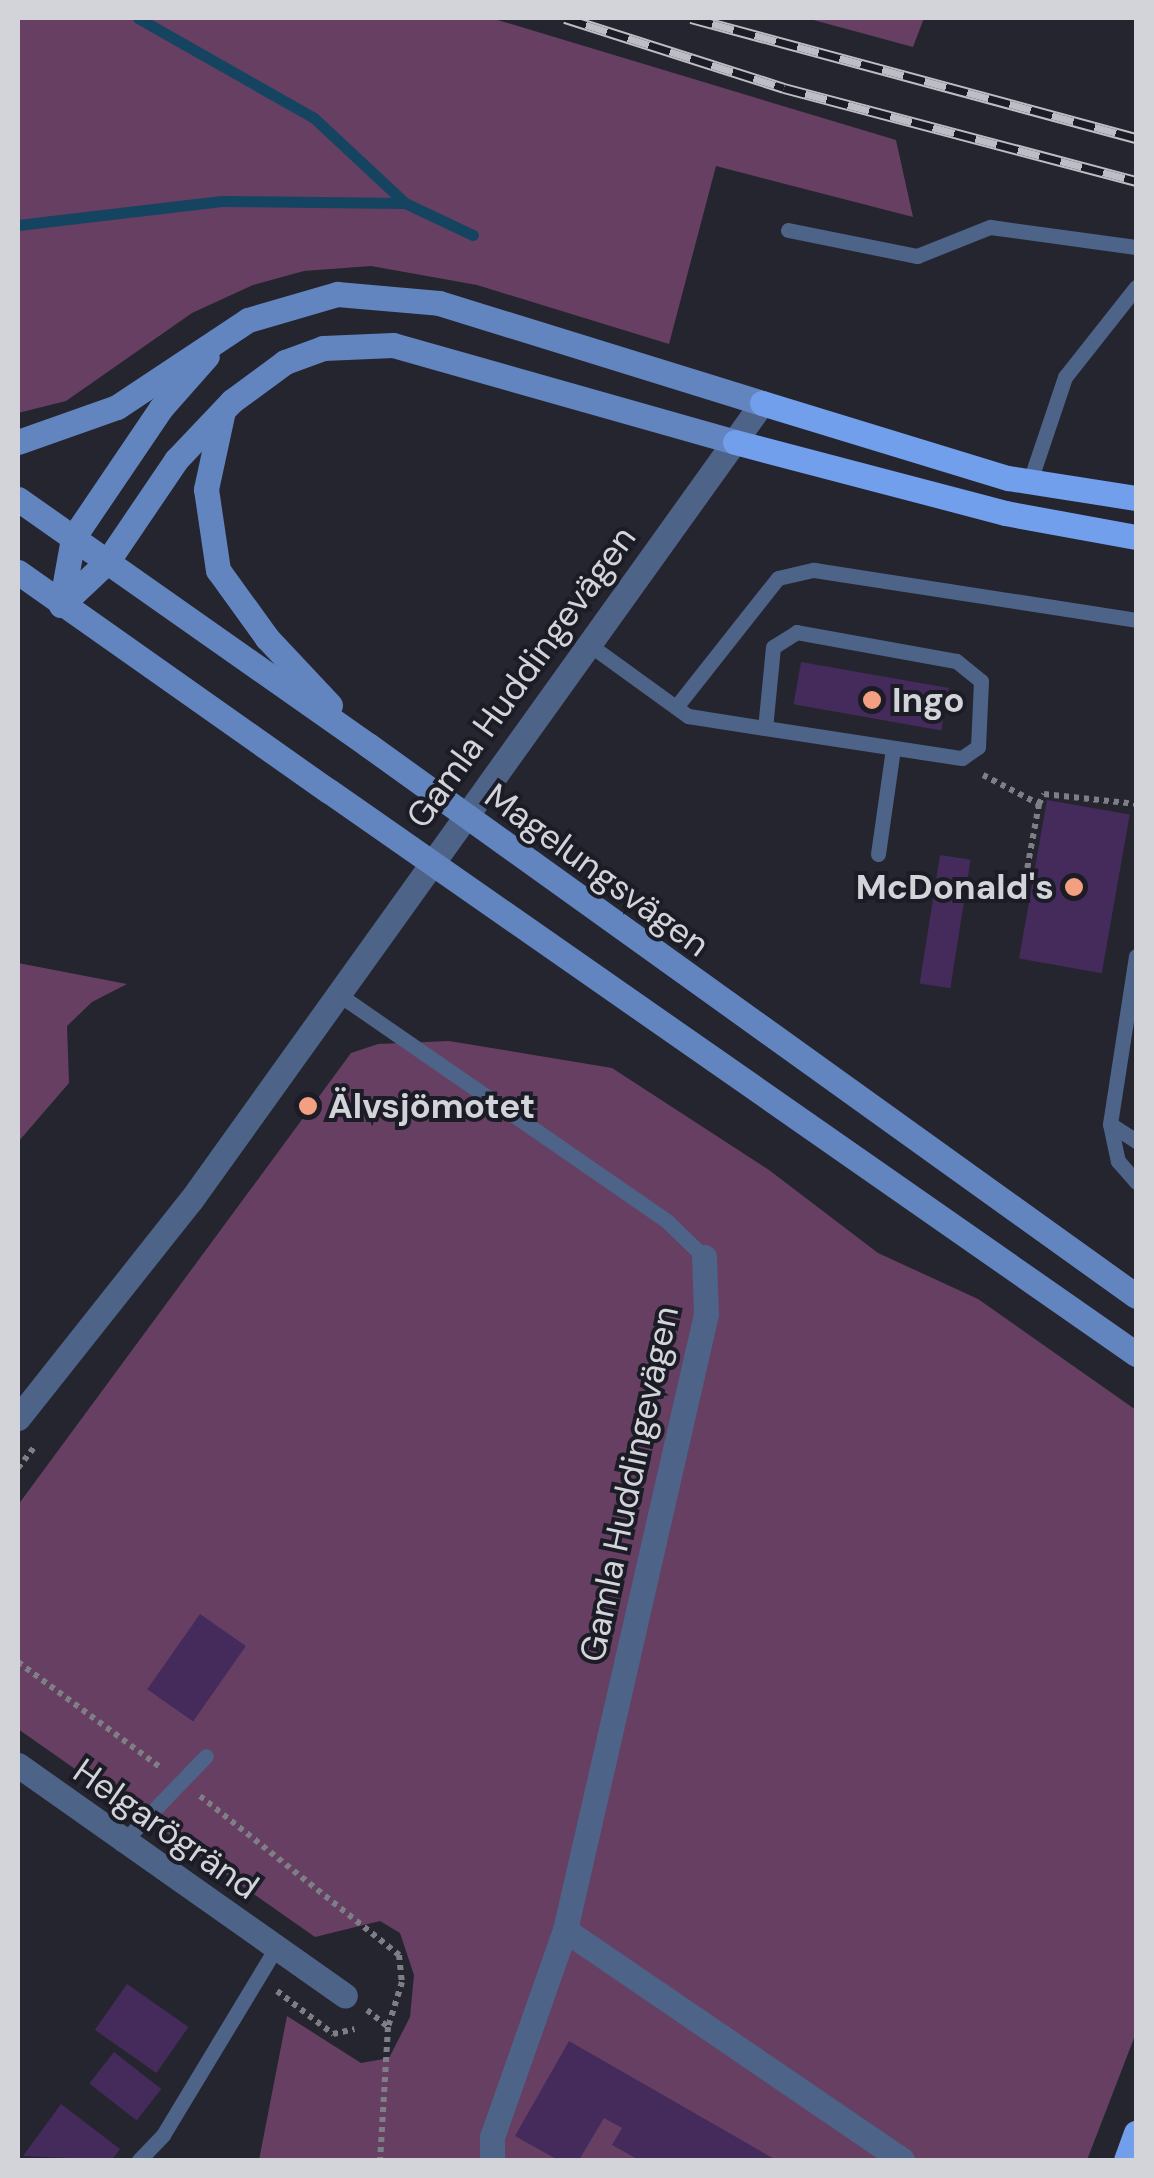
<!DOCTYPE html>
<html>
<head>
<meta charset="utf-8">
<style>
  body { margin:0 }
  #map { position:relative; width:1154px; height:2178px; overflow:hidden; background:#25252f; font-family:"DM Sans",sans-serif }
  div>[style] { position:absolute }
  [style*='--x'] { left:calc(var(--x)*1px); top:calc(var(--y)*1px); width:calc(var(--w)*1px); rotate:calc(var(--a)*1deg) }
  .green>* { inset:0; background:#663f62 }
  .stream>* { height:11px; margin:-5.5px; padding:0 5.5px; transform-origin:5.5px; border-radius:5.5px; background:#14445f }
  .building>* { inset:0; background:#442b5b; transform-origin:0 0 }
  .path>* { height:6px; margin-top:-3px; transform-origin:0; background:repeating-linear-gradient(90deg,#7e7e87 0 5px,transparent 0 10px) }
  .service>* { height:15px; margin:-7.5px; padding:0 7.5px; transform-origin:7.5px; border-radius:7.5px; background:#4d6388 }
  .minor>* { height:25px; margin:-12.5px; padding:0 12.5px; transform-origin:12.5px; border-radius:12.5px; background:#4d6388 }
  .tertiary>* { height:25px; margin:-12.5px; padding:0 12.5px; transform-origin:12.5px; border-radius:12.5px; background:#4d6388 }
  .secondary>* { height:25px; margin:-12.5px; padding:0 12.5px; transform-origin:12.5px; border-radius:12.5px; background:#6285c0 }
  .primary>* { height:25px; margin:-12.5px; padding:0 12.5px; transform-origin:12.5px; border-radius:12.5px; background:#729feb }
  .rail>* { height:11px; margin-top:-5.5px; transform-origin:0; background:repeating-linear-gradient(90deg,#1b1c25 0 22px,#bdbdc5 0 44px); box-sizing:border-box; border-block:2px solid #bdbdc5 }
  .secondary-bridge>* { height:25px; margin:-12.5px; padding:0 12.5px; transform-origin:12.5px; border-radius:12.5px; background:#6285c0 }
  .dots>* { width:28px; height:28px; translate:-50% -50%; box-sizing:border-box; border:5px solid #1b1c25; border-radius:50% }
  span { translate:-50% -50%; white-space:nowrap; text-align:center; line-height:1.15; -webkit-text-stroke:8px #1b1c25; paint-order:stroke }
  .street-label { font-size:35px; color:#d3d3da }
  .poi-label { font-size:35px; color:#d3d3da; font-weight:700 }
  .left { translate:0 -50%; text-align:left }
  .right { translate:-100% -50%; text-align:right }
  .frame { position:absolute; inset:0; border:20px solid #d3d3da; pointer-events:none }
</style>
</head>
<body>
<div id="map">
  <div class="green">
    <div style="clip-path:polygon(18px 18px,491px 18px,896px 140px,913px 217px,716px 166px,669px 344px,477px 285px,371px 266px,304px 271px,253px 285px,192px 313px,66px 401px,18px 413px)"></div>
    <div style="clip-path:polygon(806px 18px,924px 18px,913px 47px)"></div>
    <div style="clip-path:polygon(18px 963px,127px 984px,92px 1002px,67px 1026px,69px 1083px,18px 1142px)"></div>
    <div style="clip-path:polygon(449px 1041px,612px 1068px,769px 1170px,878px 1253px,978px 1299px,1136px 1410px,1136px 2033px,1087px 2160px,259px 2160px,287px 2016px,361px 2063px,389px 2058px,410px 2017px,414px 1975px,400px 1933px,380px 1921px,315px 1937px,18px 1729px,18px 1505px,351px 1053px,378px 1044px)"></div>
  </div>
  <div class="stream">
    <div style="--x:138;--y:18;--w:202;--a:29.6"></div>
    <div style="--x:314;--y:118;--w:125;--a:43"></div>
    <div style="--x:18;--y:225;--w:205;--a:-6.7"></div>
    <div style="--x:222;--y:201;--w:183;--a:0.6"></div>
    <div style="--x:405;--y:203;--w:75;--a:25.2"></div>
  </div>
  <div class="building">
    <div style="left:801px;top:662px;width:150px;height:43px;rotate:10deg"></div>
    <div style="left:1047px;top:800px;width:84px;height:161px;rotate:10deg"></div>
    <div style="left:940px;top:855px;width:31px;height:130px;rotate:9deg"></div>
    <div style="left:200px;top:1614px;width:56px;height:92px;rotate:35deg"></div>
    <div style="left:127px;top:1984px;width:75px;height:56px;rotate:35deg"></div>
    <div style="clip-path:polygon(569px 2041px,776px 2160px,639px 2160px,612px 2145px,622px 2128px,604px 2118px,579px 2160px,558px 2160px,515px 2136px)"></div>
    <div style="left:114px;top:2052px;width:60px;height:40px;rotate:38deg"></div>
    <div style="clip-path:polygon(61px 2104px,120px 2149px,112px 2160px,23px 2156px)"></div>
  </div>
  <div class="path">
    <div style="--x:983;--y:775;--w:63;--a:27.4"></div>
    <div style="--x:1039;--y:804;--w:95;--a:100.4"></div>
    <div style="--x:1039;--y:804;--w:11;--a:-63"></div>
    <div style="--x:1044;--y:794;--w:93;--a:6.2"></div>
    <div style="--x:18;--y:1468;--w:28;--a:-52"></div>
    <div style="--x:18;--y:1662;--w:178;--a:36.5"></div>
    <div style="--x:200;--y:1796;--w:255;--a:38.6"></div>
    <div style="--x:399;--y:1955;--w:27;--a:84"></div>
    <div style="--x:402;--y:1982;--w:47;--a:107.3"></div>
    <div style="--x:388;--y:2027;--w:133;--a:93.4"></div>
    <div style="--x:277;--y:1991;--w:71;--a:37.5"></div>
    <div style="--x:333;--y:2034;--w:22;--a:-13"></div>
    <div style="--x:367;--y:2010;--w:27;--a:39"></div>
  </div>
  <div class="service">
    <div style="--x:788;--y:230;--w:132;--a:11.4"></div>
    <div style="--x:917;--y:256;--w:79;--a:-21.7"></div>
    <div style="--x:990;--y:227;--w:147;--a:7.8"></div>
    <div style="--x:1030;--y:481;--w:110;--a:-71.4"></div>
    <div style="--x:1065;--y:377;--w:115;--a:-51.7"></div>
    <div style="--x:587;--y:643;--w:125;--a:35.9"></div>
    <div style="--x:688;--y:716;--w:78;--a:8.9"></div>
    <div style="--x:765;--y:728;--w:199;--a:8.7"></div>
    <div style="--x:962;--y:758;--w:19;--a:-35"></div>
    <div style="--x:978;--y:747;--w:66;--a:-87.4"></div>
    <div style="--x:981;--y:681;--w:32;--a:-141"></div>
    <div style="--x:956;--y:661;--w:162;--a:-169.7"></div>
    <div style="--x:797;--y:632;--w:28;--a:148"></div>
    <div style="--x:773;--y:647;--w:81;--a:95.6"></div>
    <div style="--x:676;--y:707;--w:164;--a:-51.7"></div>
    <div style="--x:778;--y:578;--w:37;--a:-13"></div>
    <div style="--x:814;--y:570;--w:326;--a:8.8"></div>
    <div style="--x:878;--y:854;--w:107;--a:-81.9"></div>
    <div style="--x:1136;--y:956;--w:170;--a:98.8"></div>
    <div style="--x:1110;--y:1124;--w:38;--a:78"></div>
    <div style="--x:1118;--y:1161;--w:28;--a:49"></div>
    <div style="--x:338;--y:994;--w:401;--a:34.6"></div>
    <div style="--x:668;--y:1222;--w:50;--a:44.2"></div>
    <div style="--x:1110;--y:1124;--w:31;--a:33"></div>
    <div style="--x:121;--y:1844;--w:122;--a:-46"></div>
    <div style="--x:139;--y:2160;--w:35;--a:-46"></div>
    <div style="--x:163;--y:2135;--w:218;--a:-58.9"></div>
  </div>
  <div class="minor">
    <div style="--x:704;--y:1257;--w:57;--a:88"></div>
    <div style="--x:706;--y:1314;--w:632;--a:102.89"></div>
    <div style="--x:565;--y:1930;--w:408;--a:34.3"></div>
    <div style="--x:18;--y:1765;--w:400;--a:35.2"></div>
    <div style="--x:492;--y:2160;--w:23;--a:-90"></div>
    <div style="--x:492;--y:2137;--w:219;--a:-70.6"></div>
  </div>
  <div class="tertiary">
    <div style="--x:18;--y:1418;--w:278;--a:-51.6"></div>
    <div style="--x:191;--y:1200;--w:980;--a:-54.38"></div>
  </div>
  <div class="secondary">
    <div style="--x:222;--y:415;--w:76;--a:102.2"></div>
    <div style="--x:206;--y:489;--w:82;--a:81.6"></div>
    <div style="--x:218;--y:570;--w:84;--a:54.2"></div>
    <div style="--x:267;--y:638;--w:92;--a:46.8"></div>
    <div style="--x:18;--y:442;--w:105;--a:-19.5"></div>
    <div style="--x:117;--y:407;--w:157;--a:-33.6"></div>
    <div style="--x:248;--y:320;--w:93;--a:-16.3"></div>
    <div style="--x:337;--y:294;--w:102;--a:5"></div>
    <div style="--x:439;--y:303;--w:338;--a:17.2"></div>
    <div style="--x:18;--y:499;--w:428;--a:35.1"></div>
    <div style="--x:18;--y:572;--w:380;--a:35.2"></div>
    <div style="--x:61;--y:605;--w:63;--a:-43.1"></div>
    <div style="--x:107;--y:562;--w:123;--a:-55.9"></div>
    <div style="--x:176;--y:460;--w:81;--a:-46.5"></div>
    <div style="--x:232;--y:401;--w:66;--a:-36.3"></div>
    <div style="--x:285;--y:362;--w:40;--a:-20.2"></div>
    <div style="--x:323;--y:348;--w:70;--a:-2.5"></div>
    <div style="--x:393;--y:345;--w:355;--a:15.8"></div>
    <div style="--x:61;--y:605;--w:68;--a:-79.8"></div>
    <div style="--x:73;--y:538;--w:157;--a:-55.9"></div>
    <div style="--x:161;--y:408;--w:69;--a:-48.5"></div>
  </div>
  <div class="primary">
    <div style="--x:762;--y:403;--w:257;--a:17"></div>
    <div style="--x:1008;--y:478;--w:130;--a:8.9"></div>
    <div style="--x:735;--y:442;--w:279;--a:14.7"></div>
    <div style="--x:1005;--y:513;--w:133;--a:10.4"></div>
    <div style="--x:1126;--y:2160;--w:29;--a:-70"></div>
  </div>
  <div class="rail">
    <div style="--x:565;--y:18;--w:230;--a:17.7"></div>
    <div style="--x:784;--y:88;--w:364;--a:14.8"></div>
    <div style="--x:691;--y:18;--w:461;--a:15.1"></div>
  </div>
  <div class="secondary-bridge">
    <div style="--x:368;--y:745;--w:945;--a:35.66"></div>
    <div style="--x:329;--y:791;--w:984;--a:34.9"></div>
  </div>
  <div class="dots">
    <div style="left:872px;top:700px;background:#f39f82"></div>
    <div style="left:1074px;top:887px;background:#f39f82"></div>
    <div style="left:308px;top:1106px;background:#f39f82"></div>
  </div>
  <div class="street-label">
    <span style="left:521px;top:677px;rotate:-54deg">Gamla Huddingevägen</span>
    <span style="left:597px;top:870px;rotate:36deg">Magelungsvägen</span>
    <span style="left:629px;top:1484px;rotate:-78deg">Gamla Huddingevägen</span>
    <span style="left:166px;top:1829px;rotate:35deg">Helgarögränd</span>
  </div>
  <div class="poi-label">
    <span class="left" style="left:892px;top:700px">Ingo</span>
    <span class="right" style="left:1054px;top:887px">McDonald's</span>
    <span class="left" style="left:328px;top:1106px">Älvsjömotet</span>
  </div>
  <div class="frame"></div>
</div>
</body>
</html>
